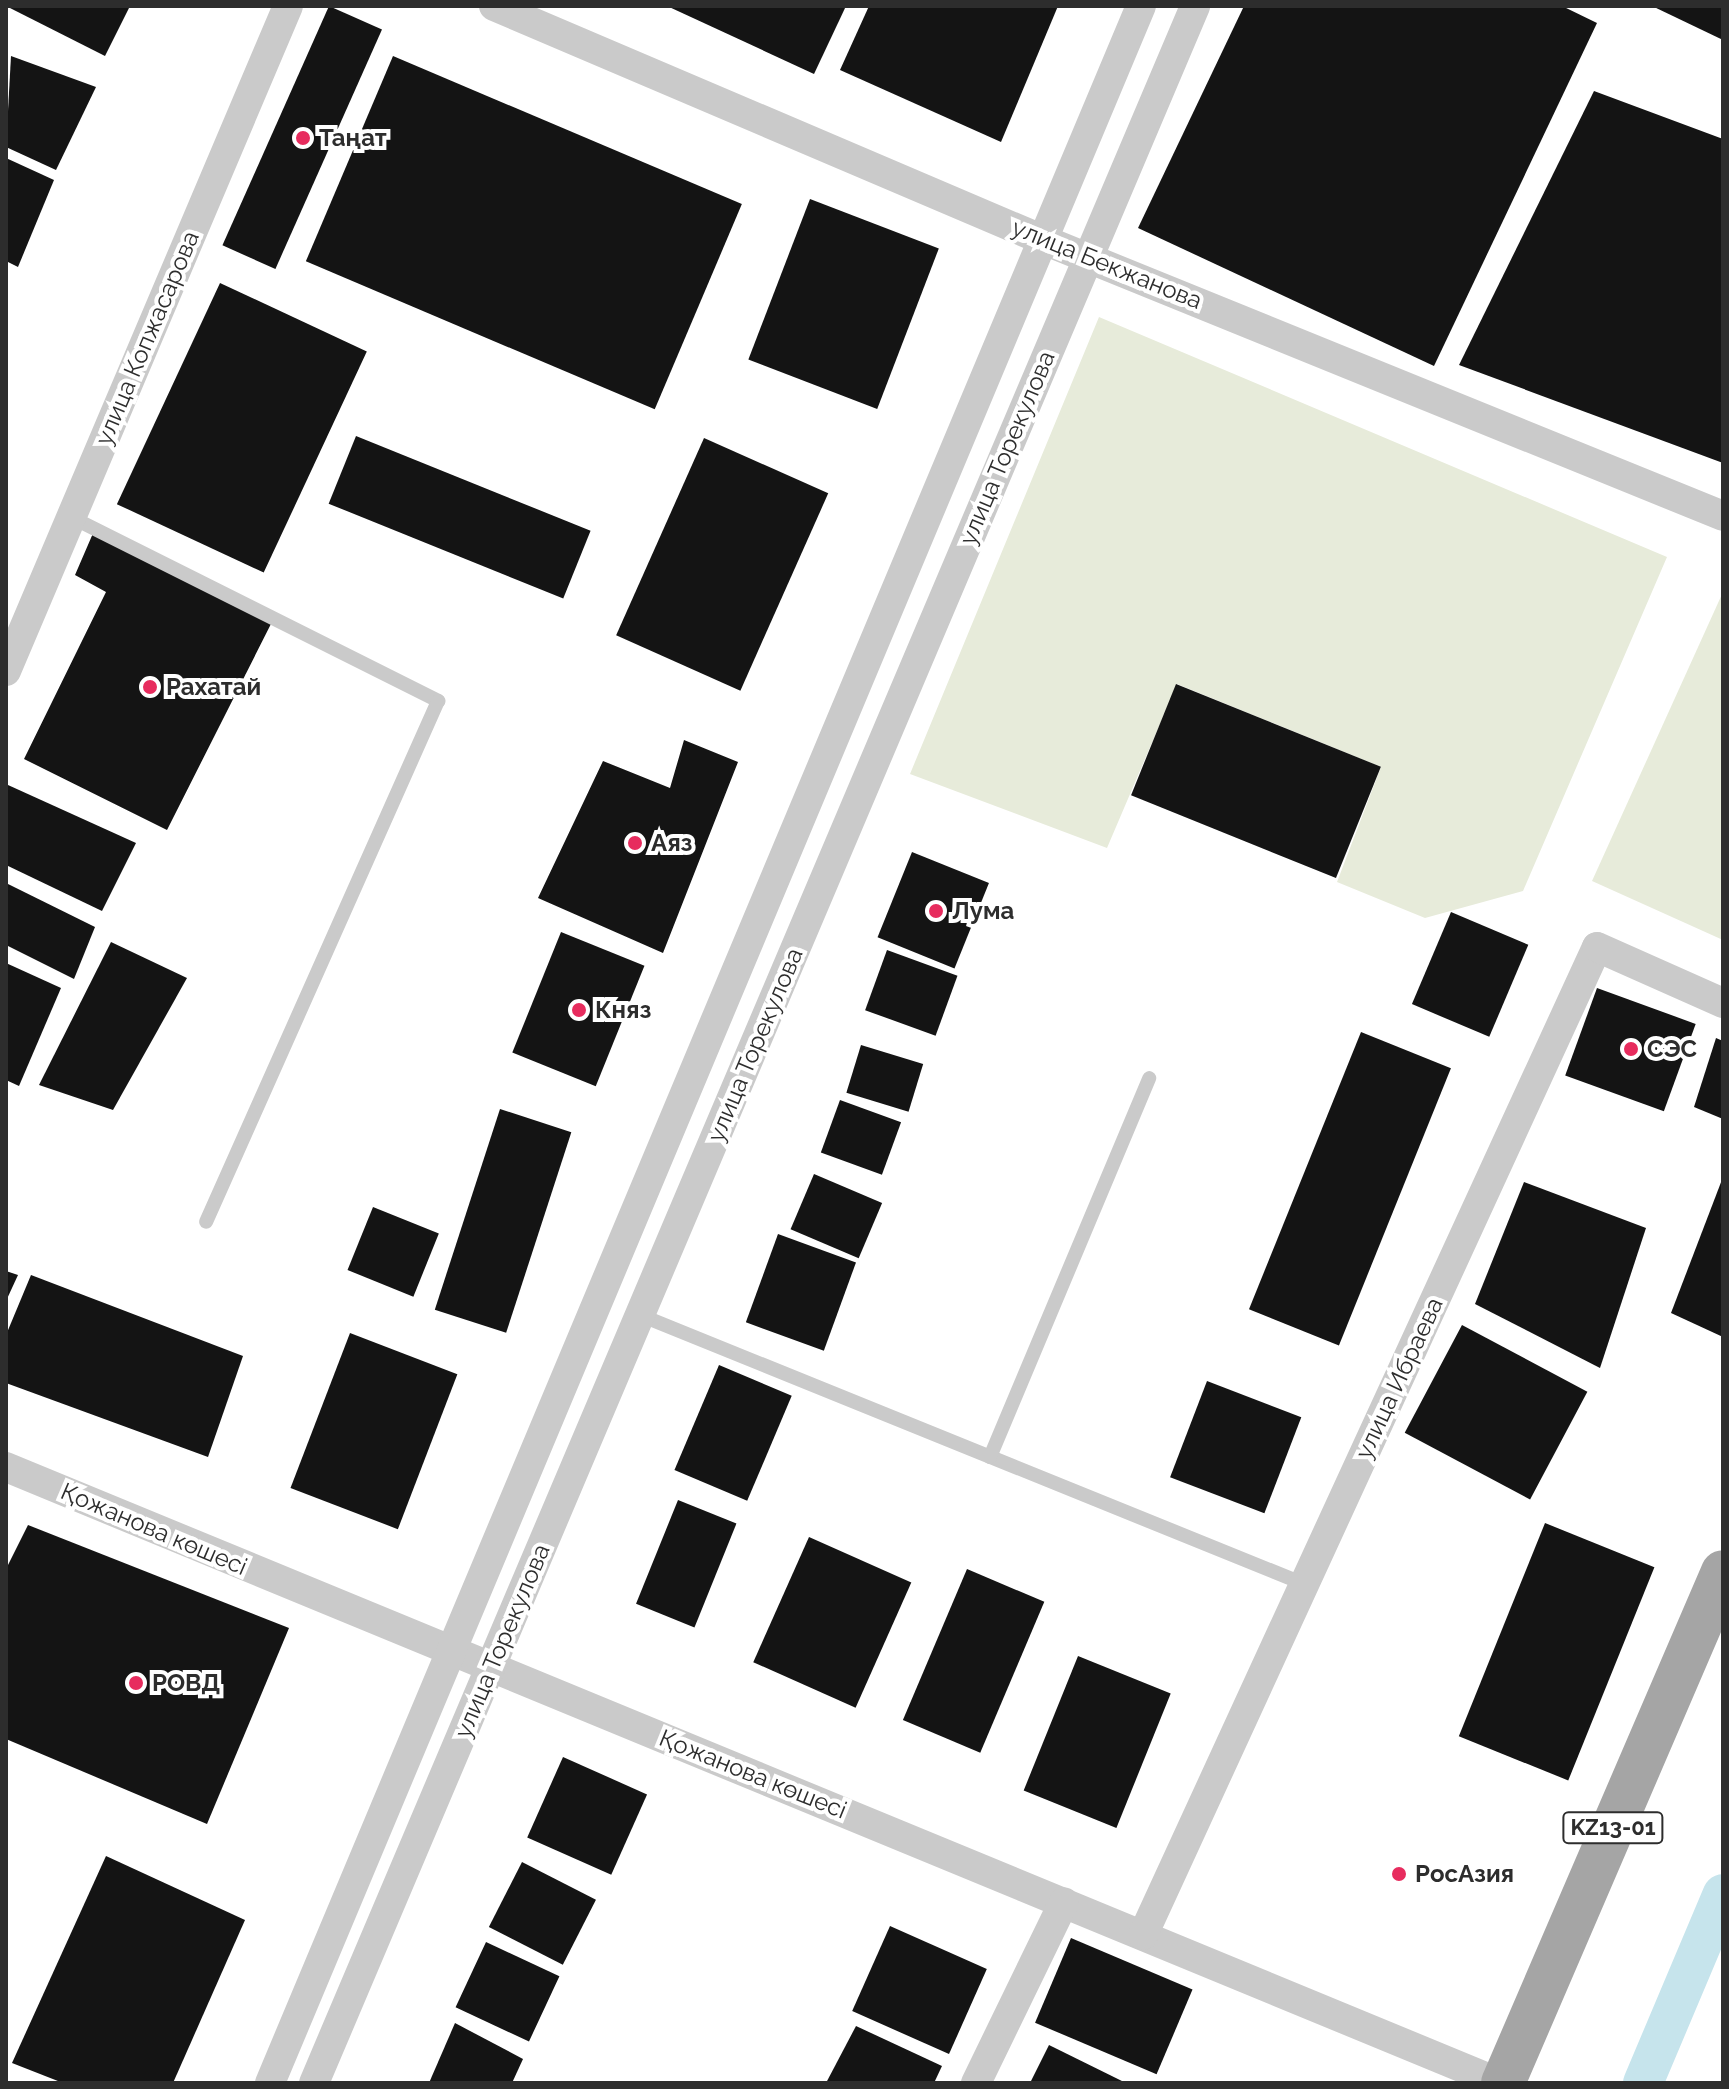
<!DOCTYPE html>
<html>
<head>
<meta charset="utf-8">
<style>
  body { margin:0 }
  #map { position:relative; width:1729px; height:2089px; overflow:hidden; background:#fff; font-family:Raleway,sans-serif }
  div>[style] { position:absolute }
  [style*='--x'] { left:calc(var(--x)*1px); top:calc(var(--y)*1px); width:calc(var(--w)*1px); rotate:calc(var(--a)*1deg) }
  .green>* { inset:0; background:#e7ebda }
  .canal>* { height:40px; margin:-20px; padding:0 20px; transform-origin:20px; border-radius:20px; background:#c6e4ec }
  .building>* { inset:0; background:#141414; transform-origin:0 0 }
  .service>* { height:14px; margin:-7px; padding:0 7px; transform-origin:7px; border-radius:7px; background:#cacaca }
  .minor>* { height:30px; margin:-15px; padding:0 15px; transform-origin:15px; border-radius:15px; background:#cacaca }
  .primary>* { height:44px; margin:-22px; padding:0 22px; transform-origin:22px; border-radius:22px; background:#a5a5a5 }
  .dots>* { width:22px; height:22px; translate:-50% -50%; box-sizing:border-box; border:4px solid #fff; border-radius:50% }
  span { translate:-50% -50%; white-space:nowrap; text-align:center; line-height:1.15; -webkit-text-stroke:8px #fff; paint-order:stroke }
  .shield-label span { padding:2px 6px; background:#fff; border:2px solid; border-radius:6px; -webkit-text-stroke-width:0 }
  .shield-label { font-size:22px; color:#2d2d2d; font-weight:700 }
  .poi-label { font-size:24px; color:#2d2d2d; font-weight:700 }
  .left { translate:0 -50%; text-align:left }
  .street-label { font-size:24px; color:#2d2d2d }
  .frame { position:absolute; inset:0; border:8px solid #2d2d2d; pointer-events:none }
</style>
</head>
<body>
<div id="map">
  <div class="green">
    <div style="clip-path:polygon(1099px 317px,1667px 557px,1523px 891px,1425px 918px,1337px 882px,1381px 767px,1177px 684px,1107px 848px,910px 774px)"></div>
    <div style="clip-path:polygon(1723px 592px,1723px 940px,1592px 881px)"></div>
  </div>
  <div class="canal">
    <div style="--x:1643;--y:2083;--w:205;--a:-67.1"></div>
  </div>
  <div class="building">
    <div style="clip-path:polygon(6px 6px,130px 6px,105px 56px)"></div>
    <div style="left:329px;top:6px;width:58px;height:262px;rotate:24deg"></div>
    <div style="clip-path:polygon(667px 6px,846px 6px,814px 74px)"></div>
    <div style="clip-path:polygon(869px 6px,1058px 6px,1001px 142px,840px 70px)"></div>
    <div style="clip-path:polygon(1244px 6px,1562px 6px,1597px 23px,1434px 366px,1138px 228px)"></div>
    <div style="clip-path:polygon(1652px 6px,1723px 6px,1723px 40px)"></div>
    <div style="clip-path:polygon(11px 56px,96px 87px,56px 170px,6px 147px)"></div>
    <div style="left:393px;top:56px;width:379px;height:223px;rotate:23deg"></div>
    <div style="clip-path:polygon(1594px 91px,1723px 139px,1723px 463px,1459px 365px)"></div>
    <div style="clip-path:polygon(6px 158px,54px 180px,18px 267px,6px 261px)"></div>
    <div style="left:810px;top:199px;width:138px;height:172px;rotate:21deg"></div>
    <div style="left:220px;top:283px;width:162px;height:244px;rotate:25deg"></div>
    <div style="left:356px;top:436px;width:253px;height:73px;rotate:22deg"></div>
    <div style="left:704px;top:438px;width:136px;height:216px;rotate:24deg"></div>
    <div style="clip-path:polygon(97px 524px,276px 614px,167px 830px,24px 759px,106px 592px,75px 575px)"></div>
    <div style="left:1176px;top:684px;width:221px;height:120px;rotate:22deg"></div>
    <div style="clip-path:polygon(684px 740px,738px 762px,663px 953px,538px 898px,603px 761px,670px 788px)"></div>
    <div style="clip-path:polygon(8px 785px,136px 843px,102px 911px,6px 865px)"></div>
    <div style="left:912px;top:852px;width:83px;height:92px;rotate:22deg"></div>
    <div style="clip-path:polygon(6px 883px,95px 927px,74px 979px,6px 945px)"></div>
    <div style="left:1451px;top:912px;width:84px;height:100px;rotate:23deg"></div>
    <div style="left:561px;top:932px;width:90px;height:130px;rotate:22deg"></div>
    <div style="clip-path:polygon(111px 942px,187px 978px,113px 1110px,39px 1085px)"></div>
    <div style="left:887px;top:950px;width:75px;height:64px;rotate:20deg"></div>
    <div style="clip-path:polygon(6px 963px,61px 988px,19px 1086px,6px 1080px)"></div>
    <div style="left:1597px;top:988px;width:105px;height:93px;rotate:20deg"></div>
    <div style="left:1361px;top:1032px;width:97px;height:299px;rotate:22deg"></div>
    <div style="clip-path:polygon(1716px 1038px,1723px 1041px,1723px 1119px,1694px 1107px)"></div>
    <div style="left:861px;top:1045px;width:65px;height:50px;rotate:17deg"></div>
    <div style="left:840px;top:1100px;width:65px;height:56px;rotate:20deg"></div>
    <div style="left:500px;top:1109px;width:75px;height:211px;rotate:18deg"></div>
    <div style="left:814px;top:1174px;width:74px;height:60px;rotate:23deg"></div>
    <div style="clip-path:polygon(1723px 1177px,1723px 1337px,1671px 1313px)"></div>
    <div style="clip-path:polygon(1524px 1182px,1646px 1228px,1600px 1368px,1475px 1304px)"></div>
    <div style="left:373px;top:1207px;width:71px;height:68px;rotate:22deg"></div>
    <div style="left:778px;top:1234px;width:83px;height:94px;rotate:20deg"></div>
    <div style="clip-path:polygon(6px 1271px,18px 1275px,6px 1301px)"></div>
    <div style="clip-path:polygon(31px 1275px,243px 1356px,208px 1457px,6px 1383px,6px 1335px)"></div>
    <div style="left:1462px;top:1325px;width:142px;height:122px;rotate:28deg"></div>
    <div style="left:350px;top:1333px;width:115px;height:166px;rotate:21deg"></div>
    <div style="left:719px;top:1365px;width:79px;height:114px;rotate:23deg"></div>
    <div style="left:1207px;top:1381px;width:101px;height:103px;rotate:21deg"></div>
    <div style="left:678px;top:1500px;width:63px;height:112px;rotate:22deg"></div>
    <div style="left:1545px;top:1523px;width:118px;height:230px;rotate:22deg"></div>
    <div style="clip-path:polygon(28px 1525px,289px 1628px,207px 1824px,6px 1739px,6px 1569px)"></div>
    <div style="left:809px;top:1537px;width:112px;height:137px;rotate:24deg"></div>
    <div style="left:967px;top:1569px;width:84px;height:164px;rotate:23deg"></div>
    <div style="left:1078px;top:1656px;width:100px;height:145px;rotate:22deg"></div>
    <div style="left:563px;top:1757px;width:92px;height:88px;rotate:24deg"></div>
    <div style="clip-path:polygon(106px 1856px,245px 1920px,173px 2083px,63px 2083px,12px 2063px)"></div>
    <div style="left:522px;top:1862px;width:83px;height:73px;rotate:27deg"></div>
    <div style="left:890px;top:1926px;width:106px;height:93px;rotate:24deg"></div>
    <div style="left:1071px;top:1938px;width:132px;height:92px;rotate:23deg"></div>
    <div style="left:486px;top:1942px;width:81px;height:72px;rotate:25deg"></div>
    <div style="clip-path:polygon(455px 2023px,523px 2059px,512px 2083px,429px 2083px)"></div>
    <div style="clip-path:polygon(856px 2026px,942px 2066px,934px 2083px,826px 2083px)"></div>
    <div style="clip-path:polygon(1049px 2045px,1126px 2083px,1030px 2083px)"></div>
  </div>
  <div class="service">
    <div style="--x:71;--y:517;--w:411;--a:26.6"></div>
    <div style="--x:438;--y:701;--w:570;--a:114"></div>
    <div style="--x:640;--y:1315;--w:716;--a:22.05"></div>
    <div style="--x:990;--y:1457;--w:411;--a:-67.2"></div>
  </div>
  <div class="minor">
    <div style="--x:494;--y:6;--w:595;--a:23.07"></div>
    <div style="--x:1041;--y:239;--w:736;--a:22.1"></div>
    <div style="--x:6;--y:671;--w:722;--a:-67.02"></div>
    <div style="--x:6;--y:1467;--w:1616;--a:22.41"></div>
    <div style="--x:1143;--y:1935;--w:1087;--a:-65.32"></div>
    <div style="--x:1597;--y:947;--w:138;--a:24"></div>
    <div style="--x:270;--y:2083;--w:2252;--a:-67.25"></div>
    <div style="--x:314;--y:2083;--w:2256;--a:-67.01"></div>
    <div style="--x:976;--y:2083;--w:201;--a:-64.1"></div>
  </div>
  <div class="primary">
    <div style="--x:1503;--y:2083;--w:556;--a:-66.71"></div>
  </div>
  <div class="dots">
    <div style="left:303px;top:138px;background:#e72c5e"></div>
    <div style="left:150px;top:687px;background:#e72c5e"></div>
    <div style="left:635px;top:843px;background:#e72c5e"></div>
    <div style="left:936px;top:911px;background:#e72c5e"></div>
    <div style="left:579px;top:1010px;background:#e72c5e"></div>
    <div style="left:1631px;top:1049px;background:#e72c5e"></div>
    <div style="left:136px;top:1683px;background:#e72c5e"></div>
    <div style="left:1399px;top:1874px;background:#e72c5e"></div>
  </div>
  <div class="shield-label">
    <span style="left:1613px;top:1828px">KZ13-01</span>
  </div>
  <div class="poi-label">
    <span class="left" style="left:319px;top:138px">Таңат</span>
    <span class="left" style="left:166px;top:687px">Рахатай</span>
    <span class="left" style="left:651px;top:843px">Аяз</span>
    <span class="left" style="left:952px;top:911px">Лума</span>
    <span class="left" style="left:595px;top:1010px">Княз</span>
    <span class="left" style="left:1647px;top:1049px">СЭС</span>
    <span class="left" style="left:152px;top:1683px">РОВД</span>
    <span class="left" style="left:1415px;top:1874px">РосАзия</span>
  </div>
  <div class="street-label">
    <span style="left:1107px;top:264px;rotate:22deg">улица Бекжанова</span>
    <span style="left:147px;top:338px;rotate:-67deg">улица Копжасарова</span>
    <span style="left:1007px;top:448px;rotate:-67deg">улица Торекулова</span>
    <span style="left:755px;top:1045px;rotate:-67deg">улица Торекулова</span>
    <span style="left:1399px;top:1378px;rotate:-65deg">улица Ибраева</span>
    <span style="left:154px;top:1529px;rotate:23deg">Қожанова көшесі</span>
    <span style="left:502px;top:1641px;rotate:-67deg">улица Торекулова</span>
    <span style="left:753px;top:1774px;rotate:22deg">Қожанова көшесі</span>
  </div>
  <div class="frame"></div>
</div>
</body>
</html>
